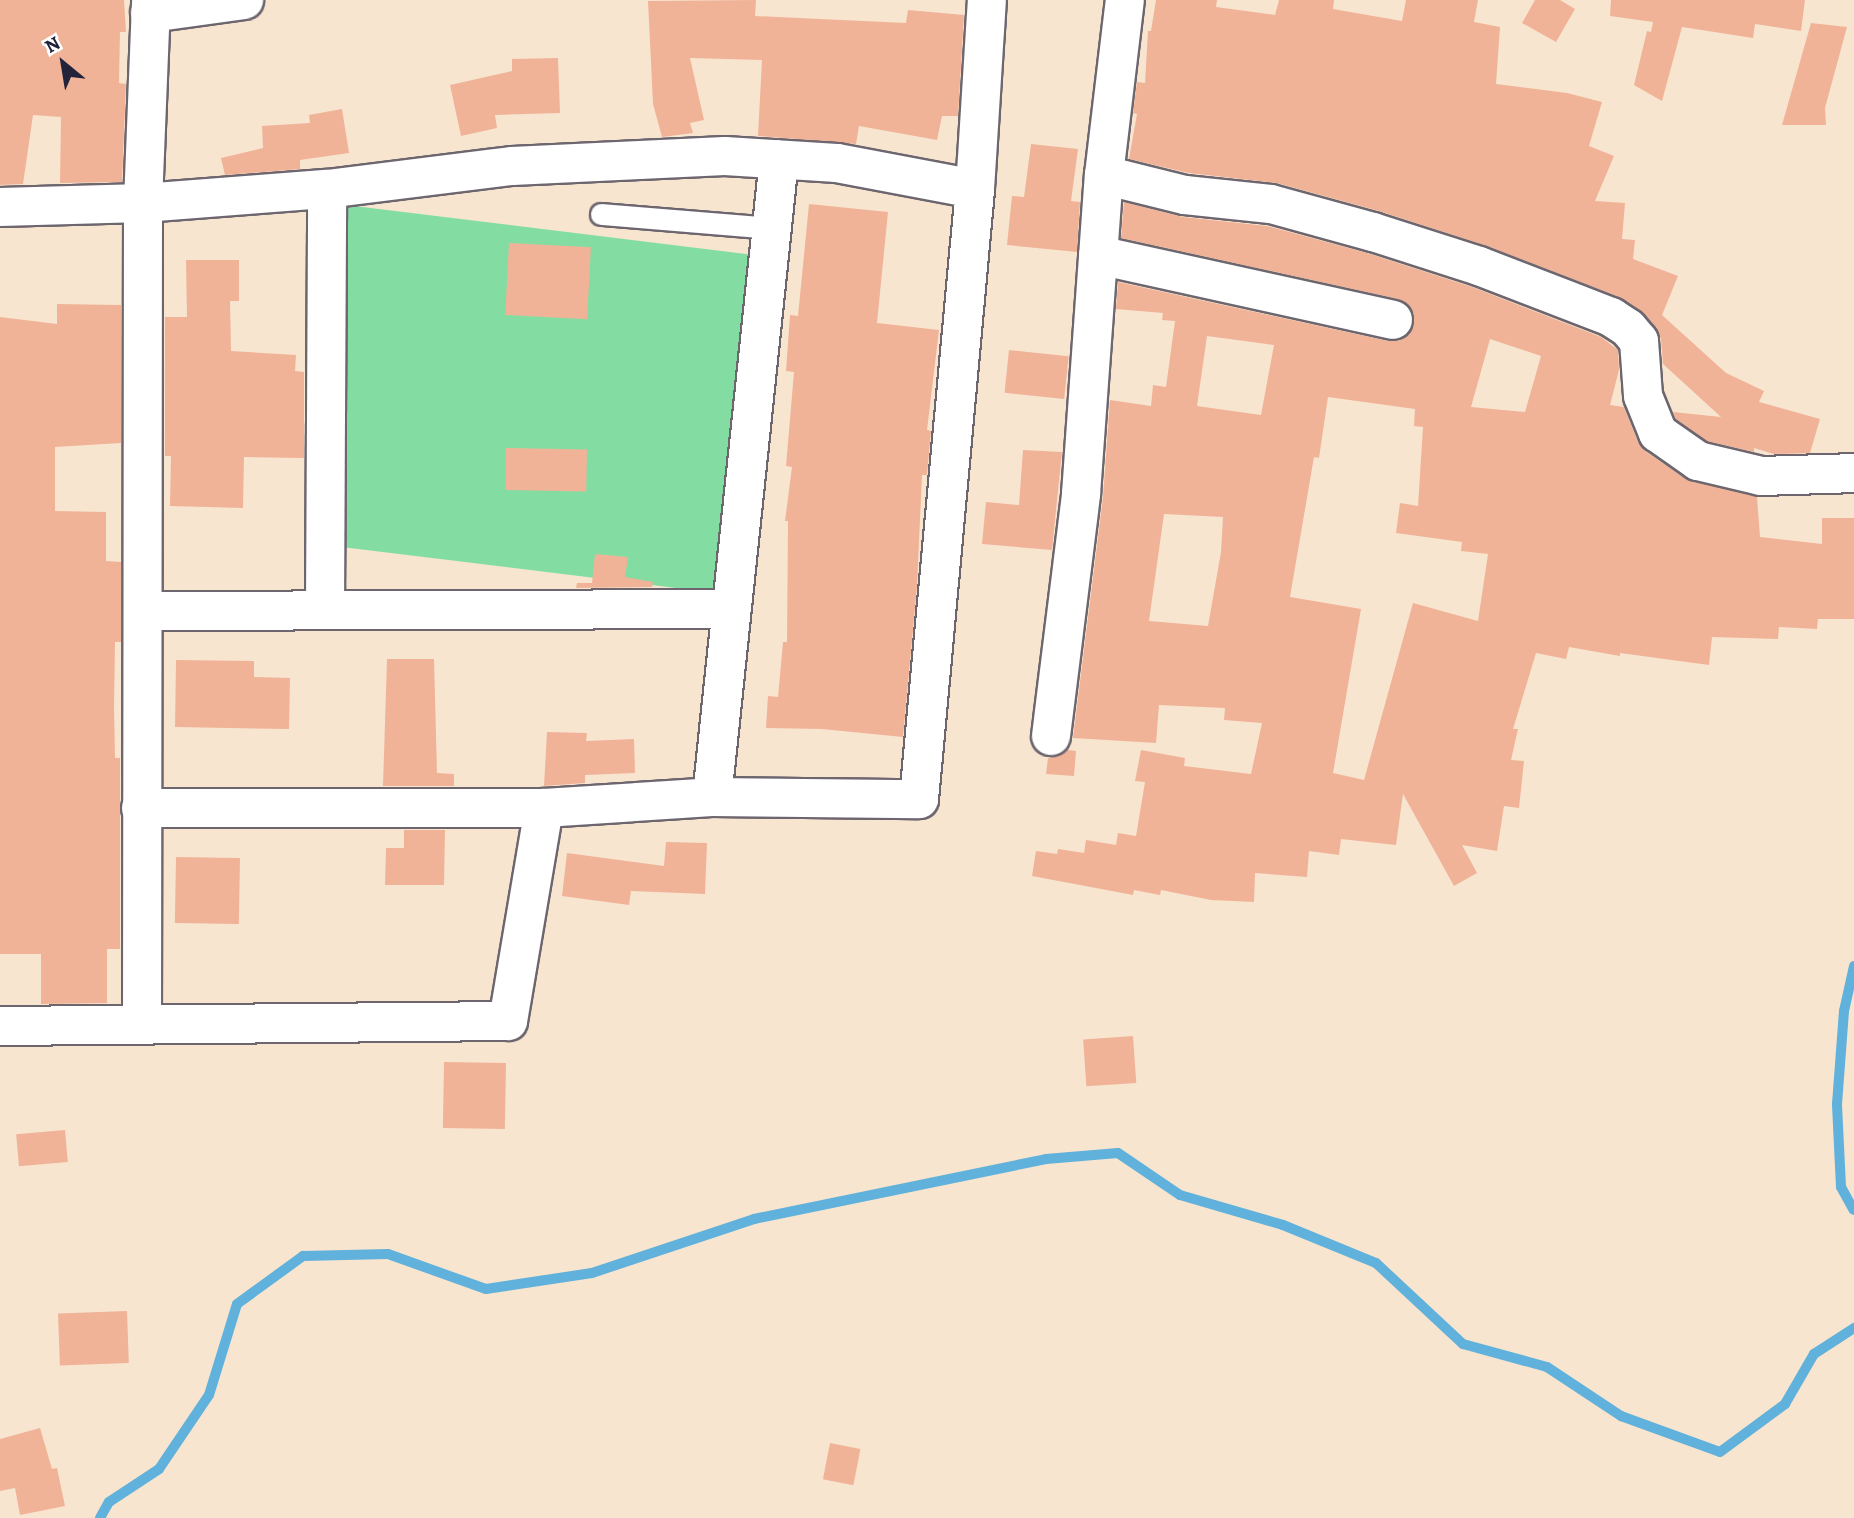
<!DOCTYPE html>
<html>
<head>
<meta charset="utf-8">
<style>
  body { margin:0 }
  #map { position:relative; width:1854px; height:1518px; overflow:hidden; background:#f7e5d0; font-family:Alegreya,serif }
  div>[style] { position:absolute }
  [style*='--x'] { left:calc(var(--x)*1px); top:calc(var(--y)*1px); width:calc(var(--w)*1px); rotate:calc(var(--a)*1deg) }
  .green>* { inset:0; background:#83dda3; transform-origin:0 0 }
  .stream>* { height:10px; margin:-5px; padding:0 5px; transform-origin:5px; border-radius:5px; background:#60b1db }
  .building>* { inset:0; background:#f1b398; transform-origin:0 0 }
  .roads { filter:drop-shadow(2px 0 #6d666f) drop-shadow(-2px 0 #6d666f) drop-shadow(0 2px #6d666f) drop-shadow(0 -2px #6d666f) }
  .service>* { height:21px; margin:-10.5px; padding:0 10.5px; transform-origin:10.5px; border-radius:10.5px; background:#fff }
  .minor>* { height:38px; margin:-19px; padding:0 19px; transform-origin:19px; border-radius:19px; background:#fff }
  span { translate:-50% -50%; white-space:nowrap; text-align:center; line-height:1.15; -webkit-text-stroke:7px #fff; paint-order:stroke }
  .north { position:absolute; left:28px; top:28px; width:70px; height:70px; -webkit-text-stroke:5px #fff; paint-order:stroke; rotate:330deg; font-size:19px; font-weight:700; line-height:28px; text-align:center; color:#22223b }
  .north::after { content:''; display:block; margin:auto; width:24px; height:32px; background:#22223b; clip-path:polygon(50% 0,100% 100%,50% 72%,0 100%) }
</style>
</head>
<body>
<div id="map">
  <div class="green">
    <div style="left:754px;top:255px;width:340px;height:411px;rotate:97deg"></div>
  </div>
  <div class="stream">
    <div style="--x:1854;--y:966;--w:46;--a:102.5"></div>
    <div style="--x:1844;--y:1011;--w:94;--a:94.3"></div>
    <div style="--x:1837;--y:1105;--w:82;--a:87.2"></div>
    <div style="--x:1841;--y:1187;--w:26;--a:61"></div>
    <div style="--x:100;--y:1518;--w:18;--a:-61"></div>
    <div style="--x:109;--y:1502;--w:60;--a:-33.4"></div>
    <div style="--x:159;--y:1469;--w:89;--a:-56"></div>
    <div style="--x:209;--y:1395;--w:95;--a:-72.9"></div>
    <div style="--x:237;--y:1304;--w:82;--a:-36"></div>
    <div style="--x:303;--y:1256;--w:85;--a:-1.3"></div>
    <div style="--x:388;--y:1254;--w:104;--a:19.7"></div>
    <div style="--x:486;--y:1289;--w:107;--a:-8.6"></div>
    <div style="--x:592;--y:1273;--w:171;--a:-18.4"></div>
    <div style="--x:754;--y:1219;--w:298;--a:-11.6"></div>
    <div style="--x:1046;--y:1159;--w:72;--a:-4.8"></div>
    <div style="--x:1118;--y:1153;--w:75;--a:34.1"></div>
    <div style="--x:1180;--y:1195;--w:107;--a:16.2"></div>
    <div style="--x:1283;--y:1225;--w:100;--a:22.2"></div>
    <div style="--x:1376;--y:1263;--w:119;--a:43"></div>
    <div style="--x:1463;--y:1344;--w:87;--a:15.3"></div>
    <div style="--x:1547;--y:1367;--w:89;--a:33.5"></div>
    <div style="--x:1621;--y:1416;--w:105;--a:20"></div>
    <div style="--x:1720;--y:1452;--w:81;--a:-36.4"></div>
    <div style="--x:1785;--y:1404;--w:58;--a:-59.9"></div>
    <div style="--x:1814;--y:1354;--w:48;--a:-33"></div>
  </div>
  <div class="building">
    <div style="clip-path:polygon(0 0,124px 0,126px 32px,120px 32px,119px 83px,126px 84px,122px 182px,60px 183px,61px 117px,33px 115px,23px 184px,0 185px)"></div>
    <div style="clip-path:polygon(756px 0,755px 16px,906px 23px,908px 10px,964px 15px,958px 116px,942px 116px,937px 140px,859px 126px,856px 144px,758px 136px,762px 60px,690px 58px,704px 120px,690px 123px,693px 133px,662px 137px,653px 104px,648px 1px)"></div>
    <div style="clip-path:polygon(1156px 0,1217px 0,1216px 7px,1275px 15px,1279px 0,1334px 0,1333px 9px,1402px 21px,1406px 0,1478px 0,1474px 22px,1500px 27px,1496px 84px,1567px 93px,1602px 102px,1589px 146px,1614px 156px,1595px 201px,1625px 203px,1622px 239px,1635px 240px,1633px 259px,1678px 276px,1662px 315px,1726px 373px,1764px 391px,1759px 402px,1820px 419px,1810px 453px,1774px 454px,1754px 448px,1754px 452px,1707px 441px,1676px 419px,1673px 412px,1721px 417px,1663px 364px,1661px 339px,1656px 327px,1640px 310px,1619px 297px,1487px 246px,1379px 211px,1277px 183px,1189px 173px,1129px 159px,1137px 114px,1133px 113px,1137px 82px,1145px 83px,1148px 31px,1151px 31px)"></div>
    <div style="clip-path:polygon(1535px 0,1560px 0,1575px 9px,1556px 42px,1522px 23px)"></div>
    <div style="clip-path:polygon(1611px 0,1805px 0,1801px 31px,1755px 24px,1753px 38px,1682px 27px,1662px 101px,1634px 85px,1647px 31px,1651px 32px,1653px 22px,1610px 16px)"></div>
    <div style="clip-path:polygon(1811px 23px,1847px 27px,1825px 108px,1826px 125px,1782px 125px)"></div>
    <div style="clip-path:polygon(558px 58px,560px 113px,495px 115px,497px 128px,461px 136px,450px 85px,512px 71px,512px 59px)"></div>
    <div style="clip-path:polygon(342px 109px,349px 153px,300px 160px,300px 169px,225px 175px,221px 158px,263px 148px,262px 126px,310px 123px,309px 115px)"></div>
    <div style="clip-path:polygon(1031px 144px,1078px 149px,1071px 201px,1080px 202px,1077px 252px,1007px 245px,1012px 196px,1024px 197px)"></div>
    <div style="clip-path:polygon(evenodd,1124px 202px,1183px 217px,1267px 226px,1367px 253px,1472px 287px,1601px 337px,1618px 350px,1619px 370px,1610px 405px,1624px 407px,1638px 442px,1645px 451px,1686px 479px,1757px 497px,1760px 537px,1822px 544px,1822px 518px,1854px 518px,1854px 619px,1818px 619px,1817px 629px,1779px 627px,1778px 639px,1712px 637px,1709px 665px,1620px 653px,1620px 656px,1569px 647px,1566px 659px,1536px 653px,1513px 729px,1518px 729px,1511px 760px,1524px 761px,1519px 808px,1504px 806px,1497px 851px,1462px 845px,1477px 873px,1454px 886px,1403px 794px,1396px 845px,1341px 839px,1339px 855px,1309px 851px,1307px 877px,1255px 873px,1254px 902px,1211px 900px,1161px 890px,1160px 895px,1134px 890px,1133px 895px,1032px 876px,1036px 851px,1057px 854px,1058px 849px,1084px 853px,1086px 840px,1116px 845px,1118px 833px,1136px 836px,1145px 782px,1135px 781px,1141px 750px,1185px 758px,1184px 766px,1251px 774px,1262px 723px,1224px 720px,1225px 708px,1159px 705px,1156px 743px,1073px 738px,1103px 497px,1110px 400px,1151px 406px,1153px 385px,1166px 387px,1175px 321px,1162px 320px,1163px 313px,1116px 309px,1118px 282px,1388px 341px,1399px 341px,1409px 335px,1414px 324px,1414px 314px,1408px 304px,1398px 299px,1121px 238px,1124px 202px,1207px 336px,1274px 345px,1261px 415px,1197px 406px,1207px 336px,1124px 202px,1490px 339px,1541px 356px,1525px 412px,1471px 407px,1490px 339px,1124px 202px,1328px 397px,1415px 409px,1414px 426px,1423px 427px,1418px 506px,1400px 503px,1396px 533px,1462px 542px,1461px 551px,1488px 554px,1478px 621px,1413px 603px,1364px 780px,1333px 773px,1361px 609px,1290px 597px,1314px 457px,1319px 458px,1328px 397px,1124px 202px,1164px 514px,1223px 517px,1221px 552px,1208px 626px,1149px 621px,1164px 514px)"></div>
    <div style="clip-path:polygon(809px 204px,888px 212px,877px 323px,939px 330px,927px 430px,931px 431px,927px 475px,922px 475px,917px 586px,903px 737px,822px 729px,766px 728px,768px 696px,778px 697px,783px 642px,787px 642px,788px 521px,785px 521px,792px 467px,786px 466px,794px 372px,786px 371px,790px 315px,798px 316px)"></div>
    <div style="left:509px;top:243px;width:82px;height:72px;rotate:3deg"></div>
    <div style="clip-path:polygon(186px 260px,239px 260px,239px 301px,230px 301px,231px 351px,296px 355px,295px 371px,304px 372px,304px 458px,244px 457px,243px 508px,170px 506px,171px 456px,165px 456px,165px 317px,187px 317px)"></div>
    <div style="clip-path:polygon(57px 304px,121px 305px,121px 443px,55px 447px,55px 511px,106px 512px,106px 561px,121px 562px,121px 642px,115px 642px,114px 707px,115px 758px,120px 758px,120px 949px,107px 949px,107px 1003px,41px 1004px,41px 954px,0 954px,0 317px,57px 324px)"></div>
    <div style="left:1009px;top:350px;width:60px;height:43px;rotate:6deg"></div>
    <div style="left:506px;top:448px;width:81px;height:42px;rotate:1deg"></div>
    <div style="clip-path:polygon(1023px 450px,1062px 452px,1052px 550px,982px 544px,986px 502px,1019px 505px)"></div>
    <div style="clip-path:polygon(595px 554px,628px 557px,625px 577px,653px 582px,652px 587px,576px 588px,577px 583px,592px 583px)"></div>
    <div style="clip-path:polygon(387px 659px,434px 659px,437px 773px,454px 774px,454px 786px,383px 786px)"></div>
    <div style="clip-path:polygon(176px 660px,254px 661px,254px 677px,290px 678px,289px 729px,175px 727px)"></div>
    <div style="clip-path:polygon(547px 732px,587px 733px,586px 741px,634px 739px,635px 773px,585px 775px,585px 783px,544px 786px)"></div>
    <div style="clip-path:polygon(1068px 750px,1076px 751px,1074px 776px,1046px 774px,1048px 758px,1059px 756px)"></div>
    <div style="clip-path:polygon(404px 830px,445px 830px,444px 885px,385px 885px,386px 848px,404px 848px)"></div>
    <div style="clip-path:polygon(666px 842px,707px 843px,705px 894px,631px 891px,629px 905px,562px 896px,567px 853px,664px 866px)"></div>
    <div style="left:176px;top:857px;width:64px;height:66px;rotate:1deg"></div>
    <div style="left:1133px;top:1036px;width:47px;height:50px;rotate:86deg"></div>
    <div style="left:444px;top:1062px;width:62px;height:66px;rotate:1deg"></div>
    <div style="left:65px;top:1130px;width:32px;height:49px;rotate:85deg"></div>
    <div style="left:127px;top:1311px;width:52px;height:69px;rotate:88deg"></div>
    <div style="clip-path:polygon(40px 1428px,52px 1469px,57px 1468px,65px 1506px,20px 1515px,15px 1488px,0 1491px,0 1439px)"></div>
    <div style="left:830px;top:1443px;width:31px;height:37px;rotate:11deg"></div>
  </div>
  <div class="roads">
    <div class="service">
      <div style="--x:601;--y:214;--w:173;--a:4.7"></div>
    </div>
    <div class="minor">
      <div style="--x:150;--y:13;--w:95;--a:-7.9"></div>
      <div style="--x:1104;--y:175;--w:83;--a:13.9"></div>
      <div style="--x:1185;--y:195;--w:86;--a:6"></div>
      <div style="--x:1271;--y:204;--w:106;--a:15.4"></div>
      <div style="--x:1373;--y:232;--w:111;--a:17.8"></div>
      <div style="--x:1479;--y:266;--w:142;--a:21.1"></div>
      <div style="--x:1611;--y:317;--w:20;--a:33"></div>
      <div style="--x:1628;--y:328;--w:17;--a:50"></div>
      <div style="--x:1639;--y:341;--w:55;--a:85.8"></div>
      <div style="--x:1643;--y:396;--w:40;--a:68"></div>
      <div style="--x:1658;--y:433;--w:49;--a:35"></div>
      <div style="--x:1698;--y:461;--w:65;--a:13.4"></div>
      <div style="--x:1761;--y:476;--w:93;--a:-1.8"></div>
      <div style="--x:0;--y:207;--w:143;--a:-1.6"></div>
      <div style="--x:143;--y:203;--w:185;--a:-4.4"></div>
      <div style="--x:327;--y:189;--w:186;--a:-7.1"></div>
      <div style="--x:512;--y:166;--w:213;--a:-2.7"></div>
      <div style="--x:725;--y:156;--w:112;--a:3.6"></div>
      <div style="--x:837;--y:163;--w:140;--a:10.7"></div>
      <div style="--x:1098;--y:255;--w:302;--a:12.4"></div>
      <div style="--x:325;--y:609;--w:420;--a:-89.7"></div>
      <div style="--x:143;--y:611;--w:588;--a:-0.19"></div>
      <div style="--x:1051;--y:736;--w:244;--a:-82.9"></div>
      <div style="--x:1081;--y:494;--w:320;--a:-85.9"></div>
      <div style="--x:1104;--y:175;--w:176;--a:-83.2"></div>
      <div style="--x:712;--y:797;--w:641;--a:-84"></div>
      <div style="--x:141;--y:808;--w:403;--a:0"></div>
      <div style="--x:544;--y:808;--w:168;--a:-3.7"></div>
      <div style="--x:712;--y:797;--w:207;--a:0.6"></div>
      <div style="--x:919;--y:799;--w:613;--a:-84.75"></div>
      <div style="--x:975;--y:189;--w:189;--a:-86.4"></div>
      <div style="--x:142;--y:1025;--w:822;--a:-89.93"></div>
      <div style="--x:143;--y:203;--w:203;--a:-87.7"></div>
      <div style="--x:0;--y:1026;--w:508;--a:-0.56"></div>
      <div style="--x:508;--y:1021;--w:216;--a:-80.4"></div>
    </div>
  </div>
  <div class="north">N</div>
</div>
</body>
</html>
